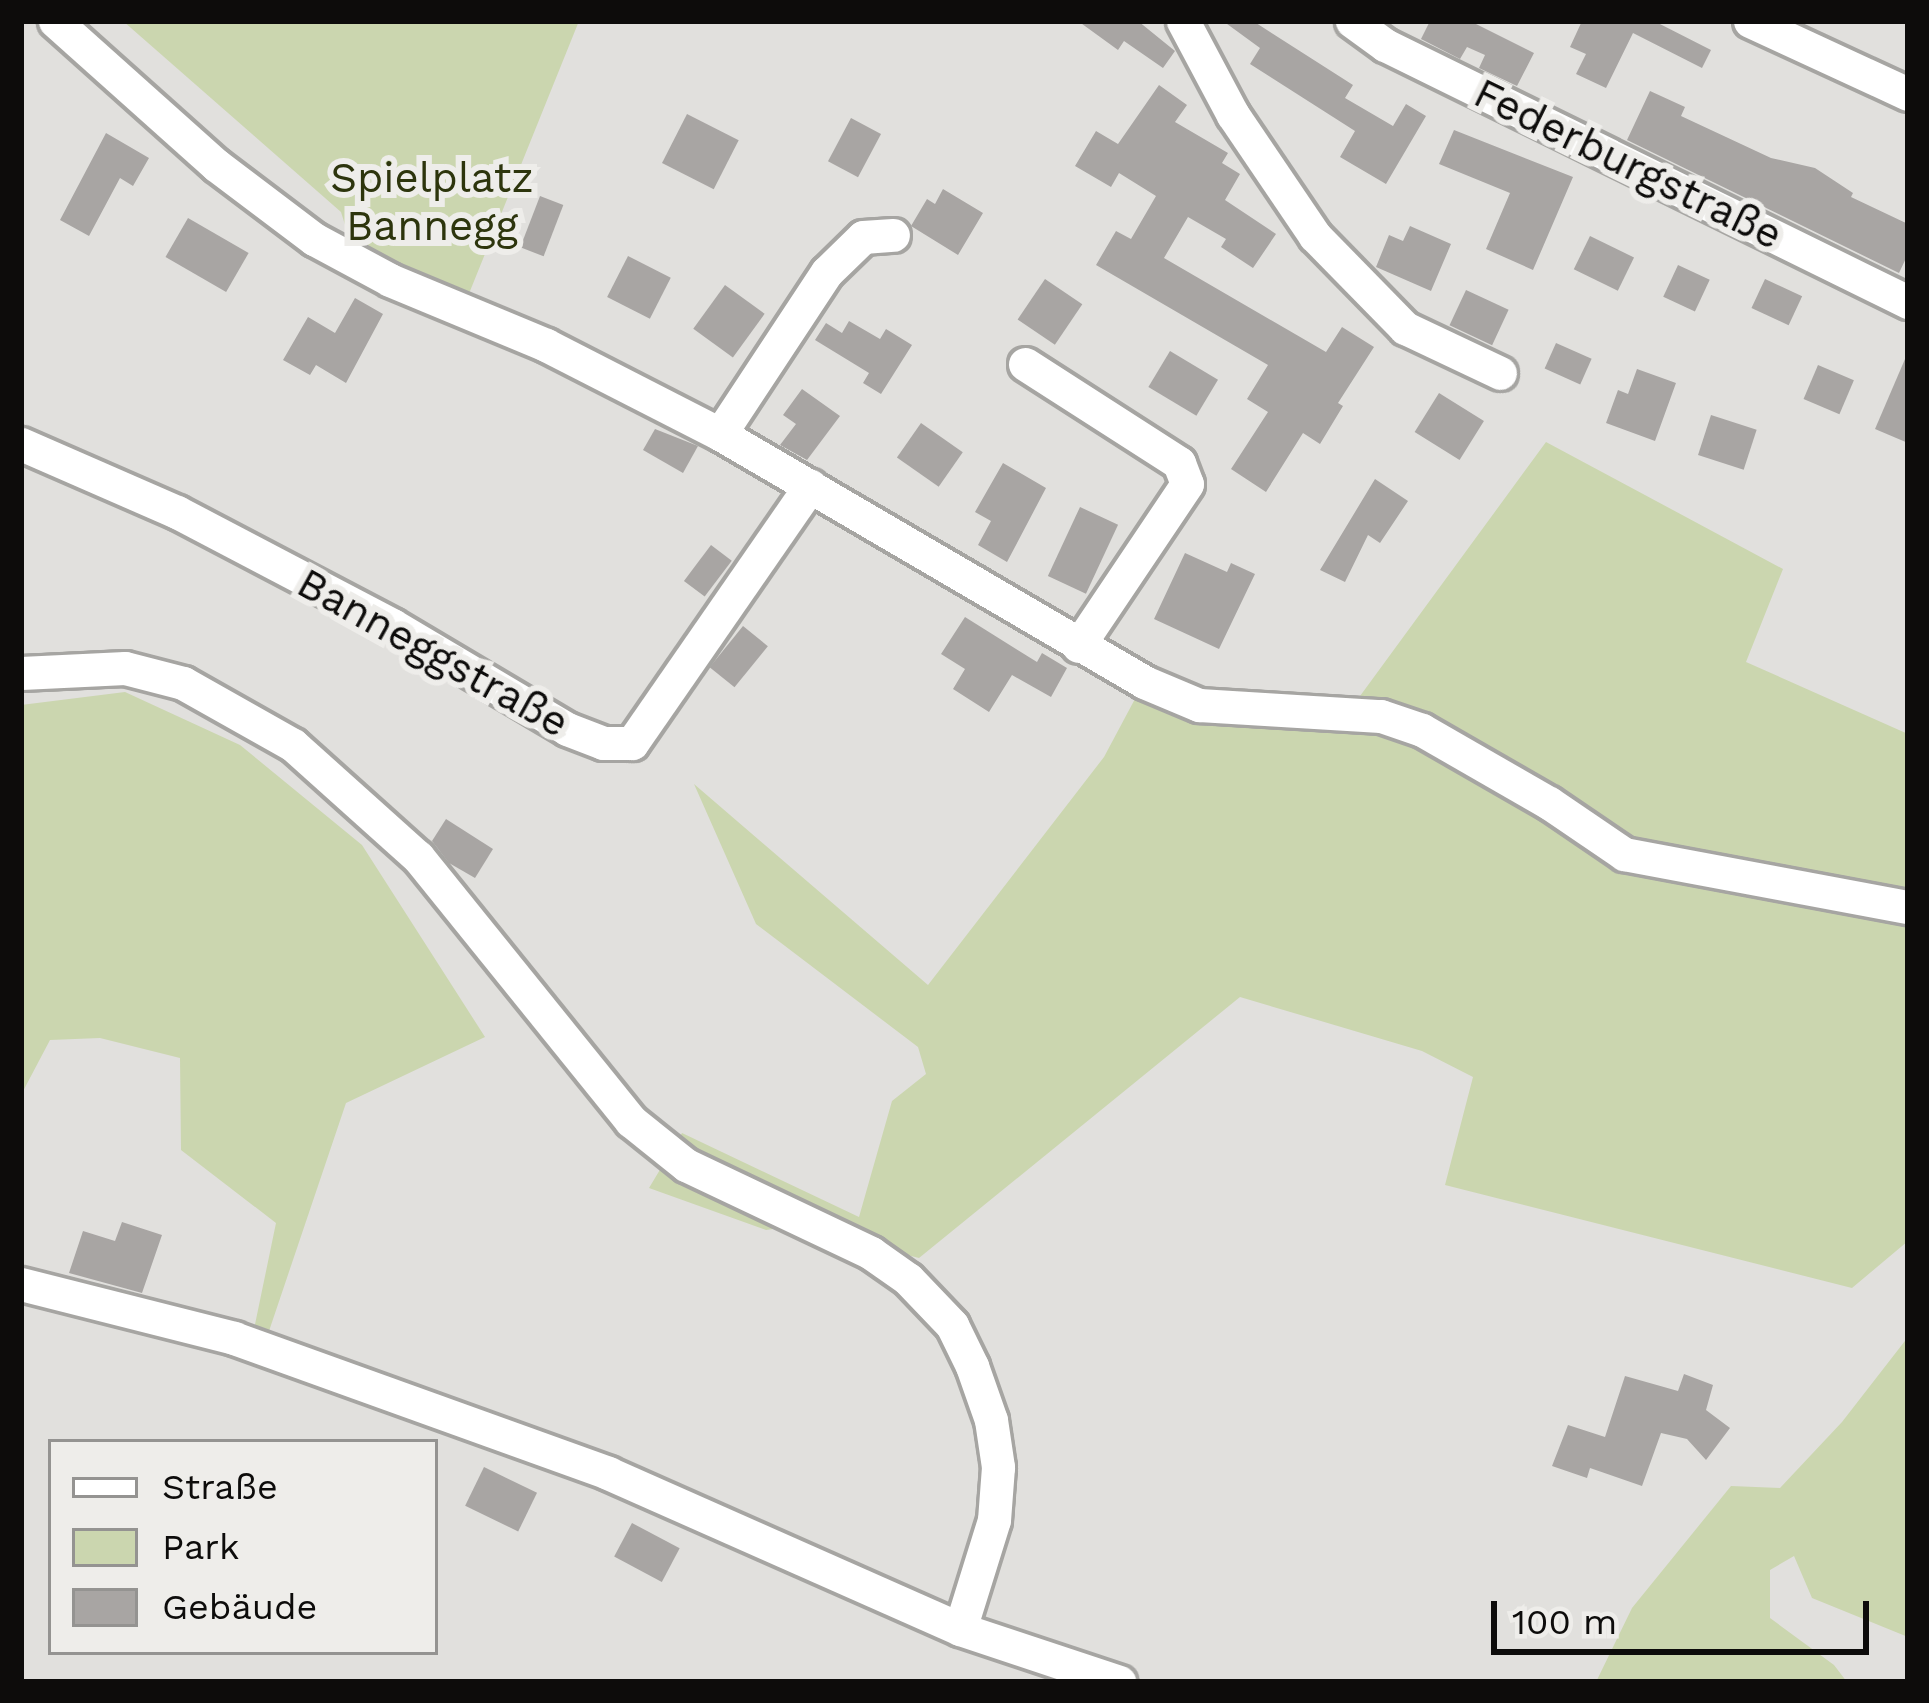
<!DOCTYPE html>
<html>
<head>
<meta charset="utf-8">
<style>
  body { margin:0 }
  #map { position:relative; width:1929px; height:1703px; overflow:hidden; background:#e1e0dd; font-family:"Work Sans",sans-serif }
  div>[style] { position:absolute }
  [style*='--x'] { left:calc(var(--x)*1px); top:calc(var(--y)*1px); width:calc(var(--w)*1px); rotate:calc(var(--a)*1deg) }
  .green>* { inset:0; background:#cbd6af }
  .building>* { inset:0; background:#a8a5a3; transform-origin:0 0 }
  .roads { filter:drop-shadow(3px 0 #a6a5a2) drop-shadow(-3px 0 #a6a5a2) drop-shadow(0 3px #a6a5a2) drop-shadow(0 -3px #a6a5a2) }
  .minor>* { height:33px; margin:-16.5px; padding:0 16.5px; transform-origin:16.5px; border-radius:16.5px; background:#fff }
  span { translate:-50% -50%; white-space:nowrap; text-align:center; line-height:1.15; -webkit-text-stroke:12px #eeedea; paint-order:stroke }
  .street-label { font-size:42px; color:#0d0c0b }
  .park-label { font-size:42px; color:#2d350d }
  .frame { position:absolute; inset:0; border:24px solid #0d0c0b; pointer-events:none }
  .legend { position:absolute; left:48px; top:1439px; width:390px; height:216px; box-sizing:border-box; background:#eeedea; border:3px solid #949391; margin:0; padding:15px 21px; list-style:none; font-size:36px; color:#0d0c0b }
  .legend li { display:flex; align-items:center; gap:24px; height:60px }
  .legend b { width:60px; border:3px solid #949391 }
  .scale { position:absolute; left:1491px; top:1601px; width:378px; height:54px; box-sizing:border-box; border:6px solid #0d0c0b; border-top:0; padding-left:15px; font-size:36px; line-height:42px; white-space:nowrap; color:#0d0c0b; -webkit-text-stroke:9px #eeedea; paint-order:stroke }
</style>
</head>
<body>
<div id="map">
  <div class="green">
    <div style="clip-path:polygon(123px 21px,579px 21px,466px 301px,351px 244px,341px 212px)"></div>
    <div style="clip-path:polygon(1546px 442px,1783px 569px,1746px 662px,1908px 734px,1908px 1241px,1852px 1288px,1445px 1185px,1473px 1077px,1422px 1051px,1240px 997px,919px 1258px,794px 1226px,766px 1230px,649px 1188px,682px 1133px,859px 1217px,892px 1101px,926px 1074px,918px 1047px,756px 924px,694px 784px,928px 985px,1104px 757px,1144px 682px,1352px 707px)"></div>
    <div style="clip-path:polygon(125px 692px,240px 745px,362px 845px,485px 1037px,346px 1103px,268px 1334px,253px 1334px,276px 1223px,181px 1150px,180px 1058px,100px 1038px,50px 1040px,21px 1095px,21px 705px)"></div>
    <div style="clip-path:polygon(1908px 1337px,1908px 1637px,1812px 1598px,1794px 1556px,1770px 1570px,1770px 1618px,1834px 1665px,1847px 1682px,1596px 1682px,1632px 1608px,1731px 1486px,1780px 1488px,1842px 1422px)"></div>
  </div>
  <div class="building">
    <div style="clip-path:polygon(1078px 21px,1138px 21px,1175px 51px,1163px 68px,1124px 41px,1118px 50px)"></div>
    <div style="clip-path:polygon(1223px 21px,1253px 21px,1353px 85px,1345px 98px,1393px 126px,1406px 104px,1426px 116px,1386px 184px,1340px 157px,1355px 131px,1250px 64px,1260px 48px)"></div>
    <div style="clip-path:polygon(1430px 21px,1470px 21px,1534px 53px,1517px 86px,1479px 68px,1485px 55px,1467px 47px,1460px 59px,1421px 39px)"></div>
    <div style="clip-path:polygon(1582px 21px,1654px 21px,1711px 50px,1702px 68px,1633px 33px,1606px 88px,1576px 74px,1586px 54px,1570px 47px)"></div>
    <div style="clip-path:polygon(1159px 85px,1187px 105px,1175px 122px,1228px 153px,1222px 163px,1240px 174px,1225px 200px,1276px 234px,1253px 268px,1221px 247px,1226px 239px,1188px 217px,1164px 258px,1326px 352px,1342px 327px,1374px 347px,1338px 403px,1343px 406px,1320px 444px,1303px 433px,1266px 492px,1231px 469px,1268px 412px,1247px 399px,1268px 365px,1096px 265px,1116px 231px,1131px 239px,1156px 196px,1119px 173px,1111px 187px,1075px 166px,1096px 131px,1118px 144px)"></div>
    <div style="clip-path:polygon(1650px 91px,1685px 107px,1681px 116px,1771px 158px,1815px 168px,1853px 193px,1851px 197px,1908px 224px,1908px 254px,1899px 273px,1627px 140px)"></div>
    <div style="left:687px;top:114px;width:58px;height:55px;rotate:27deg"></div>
    <div style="left:851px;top:118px;width:34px;height:49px;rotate:28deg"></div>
    <div style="clip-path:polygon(1454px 130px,1573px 177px,1533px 270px,1486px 249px,1510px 193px,1439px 164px)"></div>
    <div style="clip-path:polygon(106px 133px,149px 158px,133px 186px,120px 178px,89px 236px,60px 220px)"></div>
    <div style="clip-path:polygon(943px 189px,983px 213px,958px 255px,911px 226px,927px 199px,935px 204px)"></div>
    <div style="left:540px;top:196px;width:25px;height:55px;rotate:21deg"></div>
    <div style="left:188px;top:218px;width:70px;height:45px;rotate:30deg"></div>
    <div style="clip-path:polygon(1410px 226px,1451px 244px,1431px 291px,1376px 267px,1389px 235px,1403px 241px)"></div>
    <div style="left:1590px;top:236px;width:49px;height:37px;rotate:26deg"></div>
    <div style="left:628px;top:256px;width:48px;height:46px;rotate:27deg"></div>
    <div style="left:1678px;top:265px;width:35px;height:35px;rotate:25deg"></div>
    <div style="left:1045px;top:279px;width:45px;height:49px;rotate:34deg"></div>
    <div style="left:1765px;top:279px;width:41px;height:32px;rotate:25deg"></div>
    <div style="left:725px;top:285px;width:49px;height:54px;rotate:36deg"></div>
    <div style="left:1466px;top:290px;width:47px;height:39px;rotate:25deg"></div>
    <div style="clip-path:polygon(355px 298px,383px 314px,346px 383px,316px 365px,310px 375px,283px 360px,308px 317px,335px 333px)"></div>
    <div style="clip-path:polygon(849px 321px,880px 339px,886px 329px,912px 345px,881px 394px,863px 383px,869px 373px,815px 340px,826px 323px,842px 333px)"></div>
    <div style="left:1556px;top:343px;width:39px;height:28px;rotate:24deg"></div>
    <div style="left:1170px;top:351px;width:56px;height:42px;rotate:31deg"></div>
    <div style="clip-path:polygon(1908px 352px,1908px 443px,1875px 429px)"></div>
    <div style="left:1818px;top:365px;width:39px;height:37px;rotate:23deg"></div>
    <div style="clip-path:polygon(1637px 369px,1676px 383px,1655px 441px,1606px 423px,1618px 390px,1628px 394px)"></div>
    <div style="clip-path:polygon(802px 389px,840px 416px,807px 460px,780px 445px,796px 424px,783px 415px)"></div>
    <div style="left:1439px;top:393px;width:53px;height:46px;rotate:32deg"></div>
    <div style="left:1711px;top:415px;width:48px;height:42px;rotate:18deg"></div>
    <div style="left:921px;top:423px;width:51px;height:42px;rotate:35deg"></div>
    <div style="clip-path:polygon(655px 429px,698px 446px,683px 473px,643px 450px)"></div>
    <div style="clip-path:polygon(1003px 463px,1046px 488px,1007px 562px,978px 545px,991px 521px,975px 512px)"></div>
    <div style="clip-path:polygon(1375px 479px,1408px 501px,1380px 543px,1368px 535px,1345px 582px,1320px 570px)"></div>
    <div style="left:1080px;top:507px;width:42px;height:76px;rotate:25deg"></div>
    <div style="left:711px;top:545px;width:26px;height:45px;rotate:37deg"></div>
    <div style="clip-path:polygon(1185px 553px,1227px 572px,1231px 563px,1255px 574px,1219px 649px,1154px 619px)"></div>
    <div style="clip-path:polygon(965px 617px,1037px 662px,1042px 653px,1067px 668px,1051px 697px,1012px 675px,989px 712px,953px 689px,965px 669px,941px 654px)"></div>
    <div style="left:743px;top:626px;width:32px;height:53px;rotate:39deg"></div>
    <div style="clip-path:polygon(446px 819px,493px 849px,475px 878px,449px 863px,432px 841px)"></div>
    <div style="clip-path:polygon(122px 1222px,162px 1235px,142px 1293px,69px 1273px,83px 1231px,115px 1241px)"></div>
    <div style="clip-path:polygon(1684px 1374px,1713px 1385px,1706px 1410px,1730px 1428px,1706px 1460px,1687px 1439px,1661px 1433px,1642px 1486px,1590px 1468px,1587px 1478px,1552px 1466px,1568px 1425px,1605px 1437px,1625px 1376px,1678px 1391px)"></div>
    <div style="left:484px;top:1467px;width:59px;height:43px;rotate:26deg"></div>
    <div style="left:632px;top:1523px;width:54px;height:38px;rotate:28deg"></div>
  </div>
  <div class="roads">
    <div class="minor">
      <div style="--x:55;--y:21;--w:216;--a:41.8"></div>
      <div style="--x:216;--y:165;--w:123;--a:37.1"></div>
      <div style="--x:314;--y:239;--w:86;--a:28.3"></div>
      <div style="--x:390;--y:280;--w:169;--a:22.6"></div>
      <div style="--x:546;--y:345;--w:195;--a:27.1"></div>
      <div style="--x:720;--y:434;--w:491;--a:30.3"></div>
      <div style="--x:1144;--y:682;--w:60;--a:22.7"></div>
      <div style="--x:1199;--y:705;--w:182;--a:3.5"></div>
      <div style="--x:1381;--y:716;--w:43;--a:18.9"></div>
      <div style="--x:1422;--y:730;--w:146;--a:29.9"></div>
      <div style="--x:1549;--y:803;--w:91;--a:34.2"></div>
      <div style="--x:1624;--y:854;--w:289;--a:10.6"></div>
      <div style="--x:1183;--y:21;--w:106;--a:62"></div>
      <div style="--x:1233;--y:115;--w:146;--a:55.9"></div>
      <div style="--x:1315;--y:236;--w:129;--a:45.6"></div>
      <div style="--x:1405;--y:328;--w:105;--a:25.3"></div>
      <div style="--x:1352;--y:21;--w:41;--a:36"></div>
      <div style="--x:1385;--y:45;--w:583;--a:26.17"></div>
      <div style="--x:1750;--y:21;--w:174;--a:24.8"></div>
      <div style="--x:1025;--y:364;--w:183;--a:32.7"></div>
      <div style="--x:1179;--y:463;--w:22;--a:69"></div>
      <div style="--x:1187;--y:484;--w:195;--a:123.9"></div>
      <div style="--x:720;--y:434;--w:194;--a:-56.6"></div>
      <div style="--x:827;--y:272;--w:50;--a:-44.2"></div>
      <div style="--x:863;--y:237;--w:30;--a:-4"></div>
      <div style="--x:21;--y:444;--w:170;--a:23.6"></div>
      <div style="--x:177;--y:512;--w:243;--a:27.7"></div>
      <div style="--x:392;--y:625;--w:204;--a:30.7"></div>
      <div style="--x:567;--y:729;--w:39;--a:21"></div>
      <div style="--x:603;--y:743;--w:29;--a:0"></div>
      <div style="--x:632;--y:743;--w:313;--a:-55.3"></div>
      <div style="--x:21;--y:673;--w:104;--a:-2.8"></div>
      <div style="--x:125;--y:668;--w:60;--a:14.5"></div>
      <div style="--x:183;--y:683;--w:126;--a:29.4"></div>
      <div style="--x:293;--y:745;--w:168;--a:41.9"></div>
      <div style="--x:418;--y:857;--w:339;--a:51.1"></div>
      <div style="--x:631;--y:1121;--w:70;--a:38.7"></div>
      <div style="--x:686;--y:1165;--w:205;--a:25.4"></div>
      <div style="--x:871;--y:1253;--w:45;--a:35.1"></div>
      <div style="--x:908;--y:1279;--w:64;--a:46.3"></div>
      <div style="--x:952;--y:1325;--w:46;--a:64"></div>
      <div style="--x:972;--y:1366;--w:57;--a:70.6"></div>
      <div style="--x:991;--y:1420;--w:48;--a:81.5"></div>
      <div style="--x:998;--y:1467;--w:53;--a:94.3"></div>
      <div style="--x:994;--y:1520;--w:114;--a:107.3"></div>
      <div style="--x:21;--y:1284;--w:220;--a:14.2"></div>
      <div style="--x:234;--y:1338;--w:398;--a:19.8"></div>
      <div style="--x:608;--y:1473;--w:385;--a:23.9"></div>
      <div style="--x:960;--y:1629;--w:168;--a:18.4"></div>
    </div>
  </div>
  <div class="street-label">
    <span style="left:1628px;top:164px;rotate:26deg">Federburgstraße</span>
    <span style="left:433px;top:653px;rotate:29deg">Banneggstraße</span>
  </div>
  <div class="park-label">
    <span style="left:432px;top:202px">Spielplatz<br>Bannegg</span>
  </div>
  <div class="frame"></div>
  <ul class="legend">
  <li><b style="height:15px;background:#fff"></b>Straße</li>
  <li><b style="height:33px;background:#cbd6af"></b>Park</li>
  <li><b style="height:33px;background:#a8a5a3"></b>Gebäude</li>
  </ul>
  <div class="scale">100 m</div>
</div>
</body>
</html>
